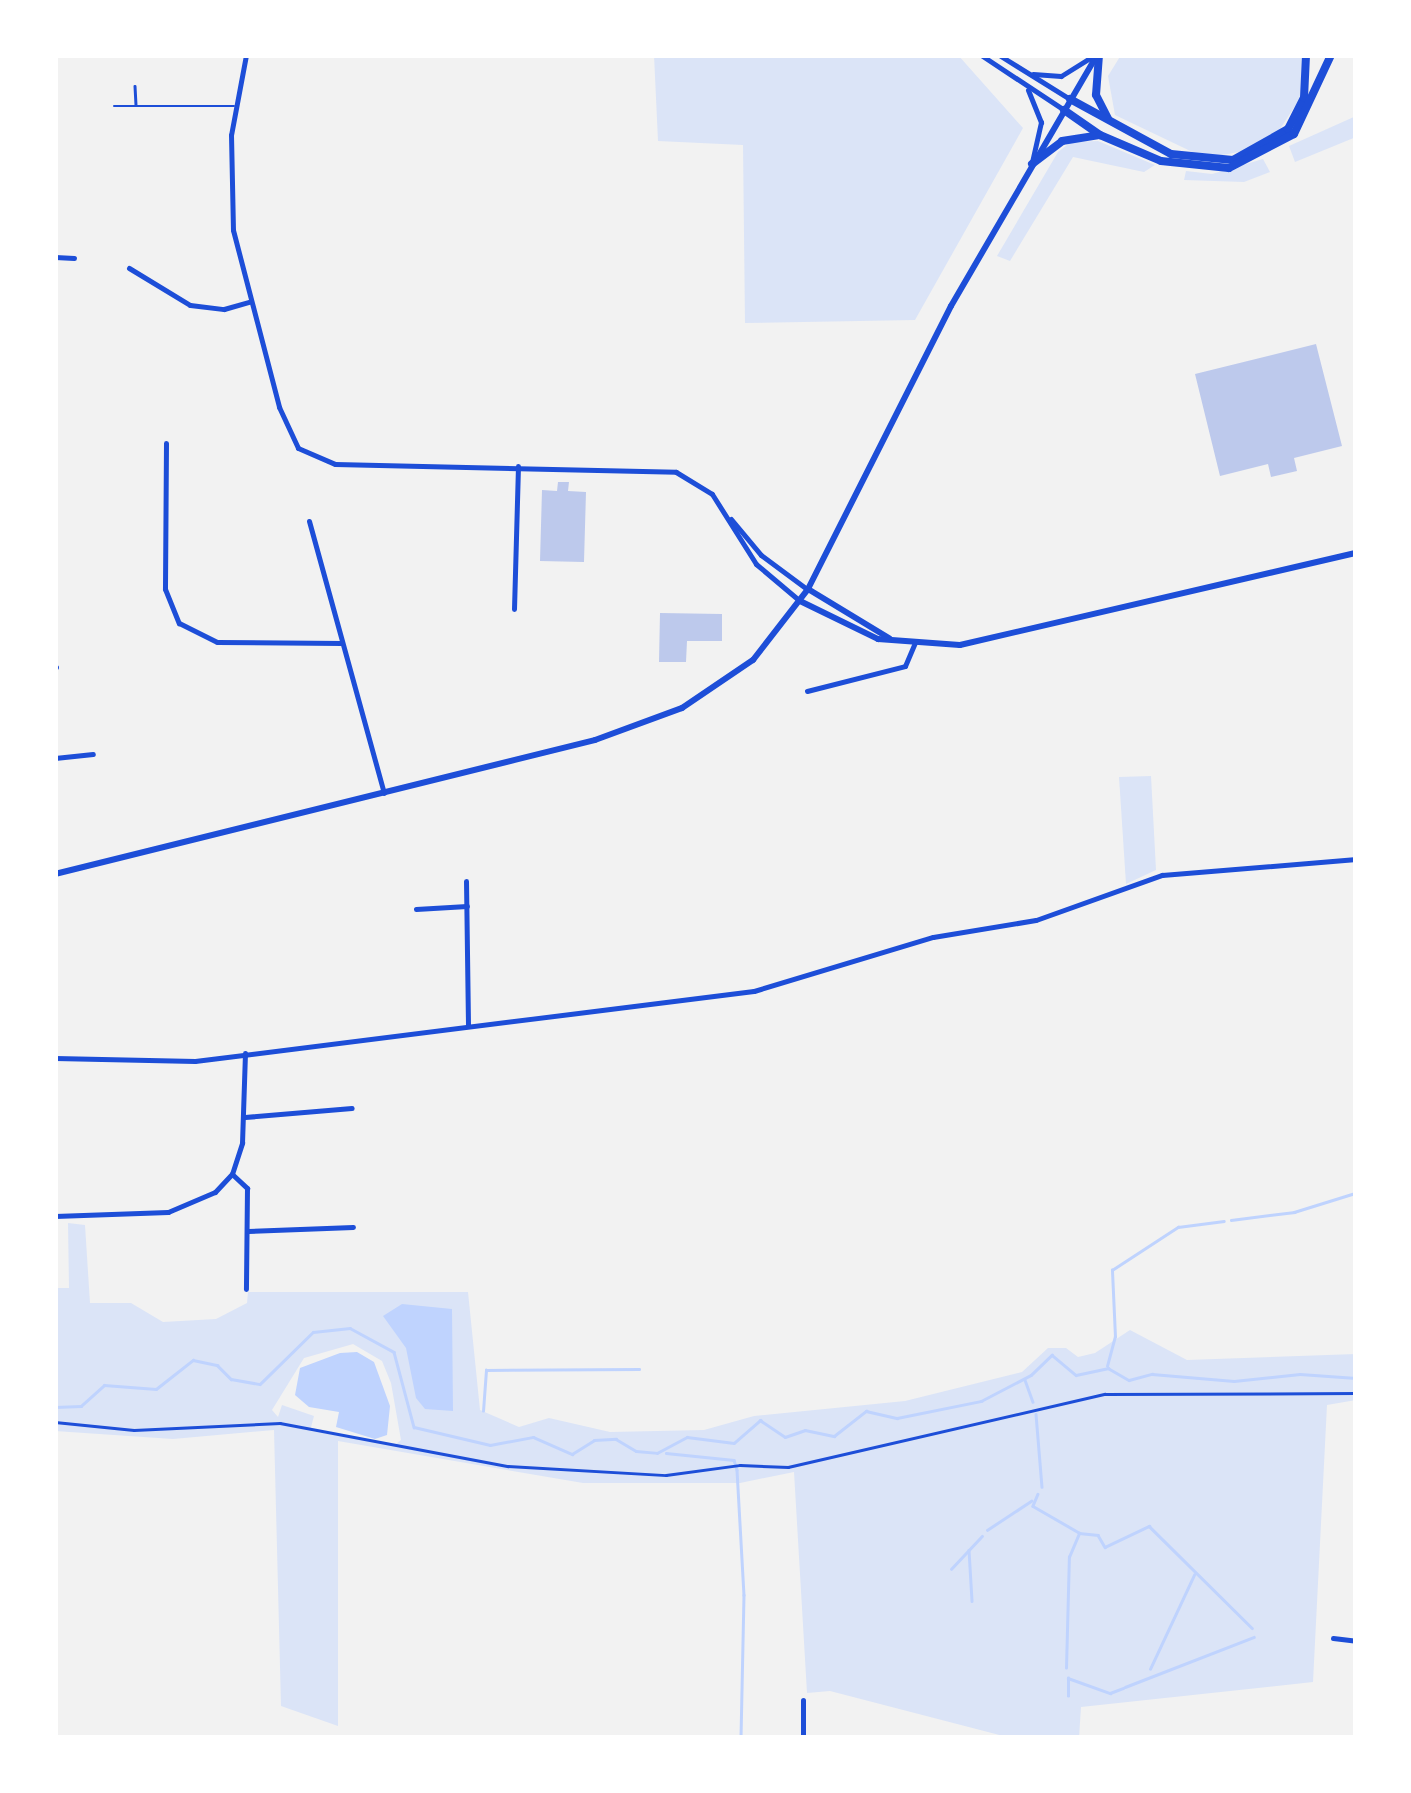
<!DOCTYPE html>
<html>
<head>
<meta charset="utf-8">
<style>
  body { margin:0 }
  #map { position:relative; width:1411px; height:1793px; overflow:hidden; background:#f2f2f2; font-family:"Open Sans",sans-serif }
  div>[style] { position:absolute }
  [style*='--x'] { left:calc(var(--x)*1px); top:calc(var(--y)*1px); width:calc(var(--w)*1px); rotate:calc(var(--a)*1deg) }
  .green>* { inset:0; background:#dbe4f7 }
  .water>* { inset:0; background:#bfd3fe }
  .stream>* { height:2.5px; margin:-1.25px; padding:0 1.25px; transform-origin:1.25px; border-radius:1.25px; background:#bfd3fe }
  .building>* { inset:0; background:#bdc9ec }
  .path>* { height:2.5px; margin:-1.25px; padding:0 1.25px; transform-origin:1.25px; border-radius:1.25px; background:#1d4ed8 }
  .service>* { height:2.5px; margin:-1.25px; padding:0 1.25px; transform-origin:1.25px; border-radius:1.25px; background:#1d4ed8 }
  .minor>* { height:5px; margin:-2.5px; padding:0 2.5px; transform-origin:2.5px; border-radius:2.5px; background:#1d4ed8 }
  .secondary>* { height:6px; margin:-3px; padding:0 3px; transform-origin:3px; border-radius:3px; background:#1d4ed8 }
  .trunk>* { height:8px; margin:-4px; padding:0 4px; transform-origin:4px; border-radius:4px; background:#1d4ed8 }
  span { translate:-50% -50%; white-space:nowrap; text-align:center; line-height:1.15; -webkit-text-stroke:8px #fff; paint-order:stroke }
  .frame { position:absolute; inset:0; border:58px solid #fff; pointer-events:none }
</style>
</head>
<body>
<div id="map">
  <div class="green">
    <div style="clip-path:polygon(654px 55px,958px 55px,1023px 128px,915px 320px,745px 323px,743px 145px,658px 141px)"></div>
    <div style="clip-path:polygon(1121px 55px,1302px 55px,1301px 97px,1276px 135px,1256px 149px,1205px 158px,1115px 115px,1108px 76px)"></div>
    <div style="clip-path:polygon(1356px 116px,1356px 137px,1295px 162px,1289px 146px)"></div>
    <div style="clip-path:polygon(1098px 141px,1155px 165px,1144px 172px,1073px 157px,1010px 261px,997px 256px,1058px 152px,1071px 142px)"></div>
    <div style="clip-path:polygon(1263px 159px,1270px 172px,1244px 182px,1184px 180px,1186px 171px,1212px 174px)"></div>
    <div style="clip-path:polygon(1151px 776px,1156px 870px,1126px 884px,1119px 777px)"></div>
    <div style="clip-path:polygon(evenodd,68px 1223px,85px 1225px,90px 1303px,131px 1303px,163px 1322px,216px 1319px,247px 1303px,248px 1292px,468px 1292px,480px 1410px,519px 1427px,549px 1418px,610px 1432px,704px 1430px,754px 1416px,905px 1401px,1022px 1372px,1048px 1348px,1066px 1348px,1078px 1357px,1095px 1353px,1130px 1330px,1187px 1360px,1356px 1354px,1356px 1400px,1327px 1405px,1313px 1682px,1081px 1707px,1079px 1738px,1011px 1738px,830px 1691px,807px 1693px,794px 1472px,740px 1483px,583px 1483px,338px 1441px,338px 1726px,281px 1706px,274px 1430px,173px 1439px,55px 1431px,55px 1288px,69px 1288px,68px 1223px,353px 1344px,382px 1361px,391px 1383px,401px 1440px,395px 1445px,310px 1431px,314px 1416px,282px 1405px,278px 1417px,272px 1410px,304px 1358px,353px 1344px)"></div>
  </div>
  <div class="water">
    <div style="clip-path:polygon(402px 1304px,452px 1309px,453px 1411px,425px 1409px,416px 1398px,406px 1348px,383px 1316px)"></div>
    <div style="clip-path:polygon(340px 1353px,357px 1352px,374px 1362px,390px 1406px,387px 1435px,375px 1439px,336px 1427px,339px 1412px,309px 1407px,295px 1395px,300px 1368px)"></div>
  </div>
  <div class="stream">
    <div style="--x:1231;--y:1220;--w:64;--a:-7.2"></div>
    <div style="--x:1294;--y:1212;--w:61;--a:-17.2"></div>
    <div style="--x:1107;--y:1366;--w:30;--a:-75"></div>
    <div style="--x:1115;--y:1337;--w:67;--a:-92.6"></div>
    <div style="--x:1112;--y:1270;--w:79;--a:-33.1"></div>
    <div style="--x:1178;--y:1227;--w:46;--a:-7.4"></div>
    <div style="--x:1025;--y:1380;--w:23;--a:70"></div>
    <div style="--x:55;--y:1407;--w:26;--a:-2"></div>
    <div style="--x:81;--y:1406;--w:31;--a:-42"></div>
    <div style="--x:104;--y:1385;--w:52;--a:4.4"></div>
    <div style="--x:156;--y:1389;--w:47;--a:-38.1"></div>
    <div style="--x:193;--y:1360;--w:25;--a:12"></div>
    <div style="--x:217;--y:1365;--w:20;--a:45"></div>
    <div style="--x:231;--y:1379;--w:29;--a:10"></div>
    <div style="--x:260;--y:1384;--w:74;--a:-44.5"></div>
    <div style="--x:313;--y:1332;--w:37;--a:-6"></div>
    <div style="--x:350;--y:1328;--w:50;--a:28.6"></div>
    <div style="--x:394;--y:1352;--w:78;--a:75.1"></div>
    <div style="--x:414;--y:1427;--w:78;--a:13.3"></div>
    <div style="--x:490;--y:1445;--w:44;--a:-10.5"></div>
    <div style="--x:533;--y:1437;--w:43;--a:23.6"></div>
    <div style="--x:572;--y:1454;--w:26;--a:-32"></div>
    <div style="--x:594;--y:1440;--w:22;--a:-3"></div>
    <div style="--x:616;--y:1439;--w:23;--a:31"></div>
    <div style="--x:636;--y:1451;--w:21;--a:5"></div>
    <div style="--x:657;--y:1453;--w:34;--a:-28"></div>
    <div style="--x:687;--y:1437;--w:47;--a:7.3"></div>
    <div style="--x:734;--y:1443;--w:35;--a:-41"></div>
    <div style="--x:760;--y:1420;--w:30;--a:34"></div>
    <div style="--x:785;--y:1437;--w:21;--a:-19"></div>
    <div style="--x:805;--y:1430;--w:30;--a:12"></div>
    <div style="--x:834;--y:1436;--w:41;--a:-38"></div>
    <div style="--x:866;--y:1411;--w:32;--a:13"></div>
    <div style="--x:897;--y:1418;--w:86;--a:-11.4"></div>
    <div style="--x:981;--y:1401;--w:56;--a:-27.5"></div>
    <div style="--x:1031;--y:1375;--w:29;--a:-44"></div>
    <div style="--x:1052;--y:1355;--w:31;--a:40"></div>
    <div style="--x:1076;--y:1375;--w:33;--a:-12"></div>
    <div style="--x:1108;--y:1368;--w:24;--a:30"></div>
    <div style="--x:1129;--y:1380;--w:24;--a:-15"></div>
    <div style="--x:1152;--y:1374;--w:82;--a:4.9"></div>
    <div style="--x:1234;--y:1381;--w:66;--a:-6.1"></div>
    <div style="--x:1300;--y:1374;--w:56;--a:4.1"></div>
    <div style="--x:483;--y:1411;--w:41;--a:-85.8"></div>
    <div style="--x:486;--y:1370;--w:153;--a:-0.4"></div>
    <div style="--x:1036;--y:1414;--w:73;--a:85.3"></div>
    <div style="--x:666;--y:1453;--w:68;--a:5.9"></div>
    <div style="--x:734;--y:1460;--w:10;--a:73"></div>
    <div style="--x:737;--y:1470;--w:125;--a:86.8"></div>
    <div style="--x:744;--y:1595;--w:143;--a:91.2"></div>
    <div style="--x:1038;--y:1494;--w:13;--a:113"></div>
    <div style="--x:1033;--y:1506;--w:52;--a:30"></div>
    <div style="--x:987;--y:1530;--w:53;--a:-33.4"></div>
    <div style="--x:1079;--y:1533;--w:19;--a:6"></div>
    <div style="--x:1098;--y:1535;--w:14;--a:60"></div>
    <div style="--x:1105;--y:1547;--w:49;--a:-25.5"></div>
    <div style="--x:1149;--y:1526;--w:145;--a:44.7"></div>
    <div style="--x:969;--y:1550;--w:51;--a:86.6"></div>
    <div style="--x:951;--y:1569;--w:45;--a:-46.8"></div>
    <div style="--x:1066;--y:1668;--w:111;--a:-88.5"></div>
    <div style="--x:1069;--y:1557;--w:26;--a:-67"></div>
    <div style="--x:1150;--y:1669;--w:104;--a:-64.9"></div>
    <div style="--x:1125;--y:1687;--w:138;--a:-21.2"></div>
    <div style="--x:1068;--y:1696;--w:18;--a:-90"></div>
    <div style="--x:1068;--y:1678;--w:45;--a:19.7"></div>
    <div style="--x:1110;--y:1693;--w:14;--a:-21"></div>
  </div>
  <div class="building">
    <div style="clip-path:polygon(1316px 344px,1342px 446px,1294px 458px,1297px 471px,1271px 477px,1268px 464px,1220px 476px,1195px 374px)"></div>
    <div style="clip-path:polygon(558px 482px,569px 482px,568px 491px,586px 492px,584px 562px,540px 561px,542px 490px,557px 491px)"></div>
    <div style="clip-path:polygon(660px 613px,722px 614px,722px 641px,687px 641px,686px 662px,659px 662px)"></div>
  </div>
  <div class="path">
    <div style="--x:55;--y:532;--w:128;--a:89.6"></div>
    <div style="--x:55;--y:1422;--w:79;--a:5.8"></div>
    <div style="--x:134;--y:1430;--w:146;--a:-2.7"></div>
    <div style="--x:280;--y:1423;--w:232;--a:10.7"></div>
    <div style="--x:508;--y:1466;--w:158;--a:3.3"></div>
    <div style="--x:666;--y:1475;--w:75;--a:-7.7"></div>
    <div style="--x:740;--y:1465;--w:48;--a:2.4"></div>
    <div style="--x:788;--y:1467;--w:325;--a:-13"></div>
    <div style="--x:1105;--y:1394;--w:251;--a:-0.2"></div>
  </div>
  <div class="service">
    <div style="--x:135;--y:86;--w:18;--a:87"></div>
    <div style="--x:114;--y:106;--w:120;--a:0"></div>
  </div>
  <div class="minor">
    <div style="--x:246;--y:55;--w:81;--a:100.6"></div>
    <div style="--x:231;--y:135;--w:95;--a:88.8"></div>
    <div style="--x:233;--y:230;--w:183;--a:75.4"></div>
    <div style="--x:279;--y:407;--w:45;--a:65.1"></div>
    <div style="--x:298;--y:448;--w:40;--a:23.4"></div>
    <div style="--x:335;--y:464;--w:341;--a:1.3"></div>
    <div style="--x:676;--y:472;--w:42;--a:31.4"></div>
    <div style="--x:712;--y:494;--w:83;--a:57.8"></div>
    <div style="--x:756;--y:564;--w:57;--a:40.1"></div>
    <div style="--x:981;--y:55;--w:100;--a:33.5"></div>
    <div style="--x:999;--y:55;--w:84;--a:31.8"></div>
    <div style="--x:1033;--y:74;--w:28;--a:4"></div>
    <div style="--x:1061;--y:76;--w:39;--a:-32"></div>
    <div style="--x:1028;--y:90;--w:35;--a:68"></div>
    <div style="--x:1041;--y:122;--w:41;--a:102.7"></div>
    <div style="--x:55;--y:257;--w:19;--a:3"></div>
    <div style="--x:129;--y:268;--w:71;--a:31.2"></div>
    <div style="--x:190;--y:305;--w:34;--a:7"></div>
    <div style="--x:224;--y:309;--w:26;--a:-16"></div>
    <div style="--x:166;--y:443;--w:146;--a:90.4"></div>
    <div style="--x:165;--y:589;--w:37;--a:68"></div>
    <div style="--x:179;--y:623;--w:42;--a:26.6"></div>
    <div style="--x:217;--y:642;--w:125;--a:0.5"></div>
    <div style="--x:731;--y:519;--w:47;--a:50.2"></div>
    <div style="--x:761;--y:555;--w:57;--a:36.5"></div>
    <div style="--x:309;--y:521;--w:282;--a:74.6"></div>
    <div style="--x:514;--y:609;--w:143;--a:-88.4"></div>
    <div style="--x:55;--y:667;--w:1;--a:0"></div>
    <div style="--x:807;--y:691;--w:101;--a:-14.3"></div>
    <div style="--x:905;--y:666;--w:25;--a:-67"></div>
    <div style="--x:55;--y:758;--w:38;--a:-6"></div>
    <div style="--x:466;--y:881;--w:145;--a:89.2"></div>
    <div style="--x:416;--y:909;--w:51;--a:-3.4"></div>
    <div style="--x:55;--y:1058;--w:140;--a:1.2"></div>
    <div style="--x:195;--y:1061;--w:563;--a:-7.14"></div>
    <div style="--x:754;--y:991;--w:187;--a:-16.8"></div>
    <div style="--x:933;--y:937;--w:104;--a:-9.4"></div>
    <div style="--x:1036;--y:920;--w:134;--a:-19.7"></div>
    <div style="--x:1162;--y:875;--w:195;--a:-4.7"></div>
    <div style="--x:245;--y:1117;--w:107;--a:-4.8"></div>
    <div style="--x:232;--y:1174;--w:21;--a:43"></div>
    <div style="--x:247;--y:1188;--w:101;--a:90.6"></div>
    <div style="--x:55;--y:1216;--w:113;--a:-2"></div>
    <div style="--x:168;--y:1212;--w:51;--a:-23.1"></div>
    <div style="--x:215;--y:1192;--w:25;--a:-47"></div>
    <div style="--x:232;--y:1174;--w:33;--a:-72"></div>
    <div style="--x:242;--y:1143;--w:90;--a:-88.1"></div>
    <div style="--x:248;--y:1231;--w:105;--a:-2.2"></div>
    <div style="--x:1333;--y:1638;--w:23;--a:7"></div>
    <div style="--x:803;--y:1738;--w:38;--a:-90"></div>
  </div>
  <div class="secondary">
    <div style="--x:808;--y:589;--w:95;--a:31.2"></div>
    <div style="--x:800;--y:601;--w:87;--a:26"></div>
    <div style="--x:878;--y:639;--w:82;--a:4.2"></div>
    <div style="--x:960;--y:645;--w:407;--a:-13.1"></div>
    <div style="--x:55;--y:874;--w:556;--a:-13.94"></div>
    <div style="--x:595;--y:740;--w:93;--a:-20.2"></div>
    <div style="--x:682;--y:708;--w:86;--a:-34.1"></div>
    <div style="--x:753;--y:660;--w:90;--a:-52.2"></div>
    <div style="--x:808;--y:589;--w:317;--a:-63.2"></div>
    <div style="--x:951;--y:306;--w:290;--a:-59.8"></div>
  </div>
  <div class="trunk">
    <div style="--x:1099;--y:55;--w:40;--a:94.3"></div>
    <div style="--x:1096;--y:95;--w:27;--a:63"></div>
    <div style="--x:1070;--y:99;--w:115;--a:28.6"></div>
    <div style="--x:1171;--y:154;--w:62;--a:5.5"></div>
    <div style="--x:1233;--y:160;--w:63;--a:-29.4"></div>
    <div style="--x:1288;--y:129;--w:35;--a:-63"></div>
    <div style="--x:1304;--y:98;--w:43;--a:-87.3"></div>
    <div style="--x:1064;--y:110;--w:44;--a:34.8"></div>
    <div style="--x:1100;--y:135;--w:66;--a:23.1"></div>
    <div style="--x:1161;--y:161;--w:68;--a:5.9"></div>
    <div style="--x:1229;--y:168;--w:73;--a:-27.6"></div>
    <div style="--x:1294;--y:134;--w:87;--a:-64.9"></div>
    <div style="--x:1032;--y:164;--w:38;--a:-37"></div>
    <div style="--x:1062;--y:141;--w:36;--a:-9"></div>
  </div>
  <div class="frame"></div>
</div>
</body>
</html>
